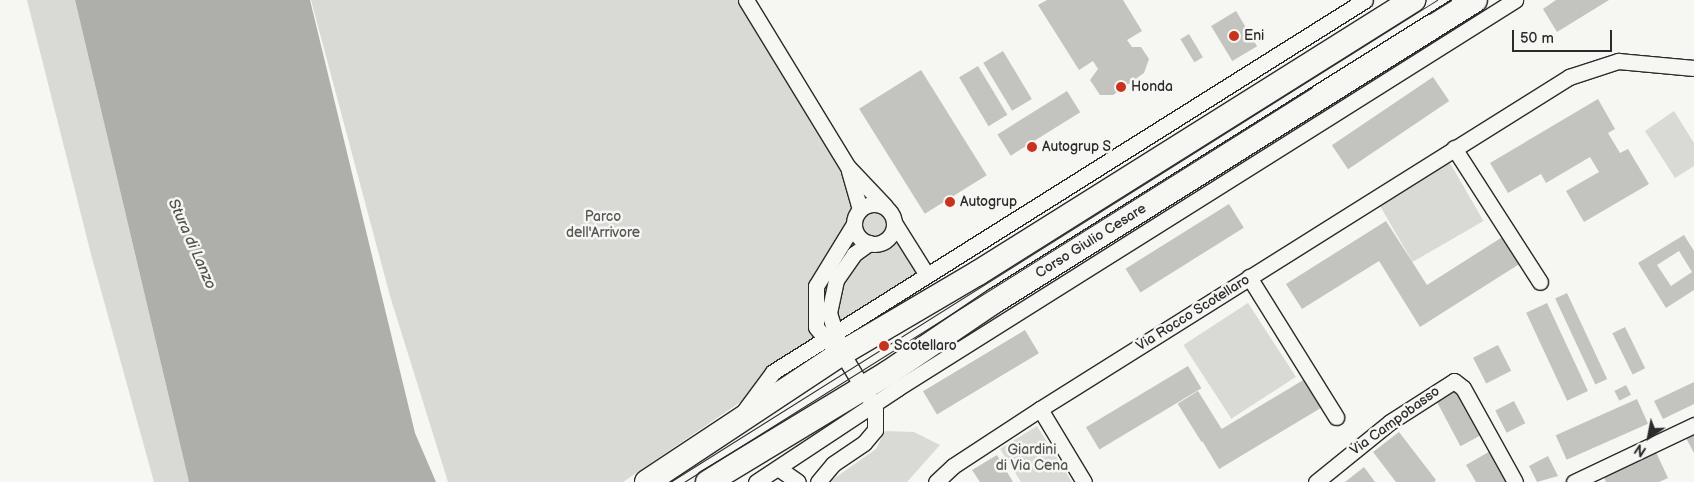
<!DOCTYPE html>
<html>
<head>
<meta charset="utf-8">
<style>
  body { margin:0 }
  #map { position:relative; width:1694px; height:482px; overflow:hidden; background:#f6f6f2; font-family:"Balsamiq Sans",sans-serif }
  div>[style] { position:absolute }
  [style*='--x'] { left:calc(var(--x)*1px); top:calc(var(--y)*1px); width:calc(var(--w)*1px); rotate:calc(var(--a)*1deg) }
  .green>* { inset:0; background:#d9d9d5; transform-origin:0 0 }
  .water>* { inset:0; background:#aeaeab }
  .building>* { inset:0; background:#c3c3c0; transform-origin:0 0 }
  .roads { filter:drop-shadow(1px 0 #2b2b2b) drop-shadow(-1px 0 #2b2b2b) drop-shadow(0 1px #2b2b2b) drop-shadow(0 -1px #2b2b2b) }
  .minor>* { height:15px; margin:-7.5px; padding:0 7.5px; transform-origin:7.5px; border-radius:7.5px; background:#f6f6f2 }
  .minor>.ring { margin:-7.5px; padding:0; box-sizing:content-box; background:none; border:15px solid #f6f6f2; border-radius:50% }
  .primary>* { height:24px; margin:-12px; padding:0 12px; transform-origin:12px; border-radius:12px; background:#f6f6f2 }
  .tram>* { height:1px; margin:-0.5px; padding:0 0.5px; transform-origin:0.5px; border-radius:0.5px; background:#2b2b2b }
  .dots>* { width:14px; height:14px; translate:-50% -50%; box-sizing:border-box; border:2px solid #f6f6f2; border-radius:50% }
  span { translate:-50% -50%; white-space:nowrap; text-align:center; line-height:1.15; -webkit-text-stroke:5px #f6f6f2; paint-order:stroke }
  .poi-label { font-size:14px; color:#2b2b2b }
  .left { translate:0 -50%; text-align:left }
  .park-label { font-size:14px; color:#565656 }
  .street-label { font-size:14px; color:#2b2b2b }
  .water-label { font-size:15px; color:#525251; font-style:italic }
  .north { position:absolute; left:1624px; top:412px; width:50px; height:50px; -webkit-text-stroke:4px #f6f6f2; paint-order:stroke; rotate:213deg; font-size:14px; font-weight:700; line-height:20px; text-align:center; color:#2b2b2b }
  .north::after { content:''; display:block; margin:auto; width:18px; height:22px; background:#2b2b2b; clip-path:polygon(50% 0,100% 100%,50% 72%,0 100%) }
  .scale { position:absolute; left:1512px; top:30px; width:100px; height:22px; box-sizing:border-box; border:2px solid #2b2b2b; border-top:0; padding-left:6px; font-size:15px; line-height:18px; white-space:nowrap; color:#2b2b2b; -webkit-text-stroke:4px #f6f6f2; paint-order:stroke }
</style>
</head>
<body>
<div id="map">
  <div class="green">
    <div style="clip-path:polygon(27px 0,75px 0,189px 482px,154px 482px,92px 258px)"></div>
    <div style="clip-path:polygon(311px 0,744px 0,834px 145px,927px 275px,623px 482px,448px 482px,390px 296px)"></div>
    <div style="clip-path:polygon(1674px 111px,1694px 143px,1694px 166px,1675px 178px,1645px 131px)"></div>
    <div style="left:1450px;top:163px;width:67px;height:82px;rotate:60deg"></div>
    <div style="left:1248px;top:303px;width:88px;height:77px;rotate:57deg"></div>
    <div style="clip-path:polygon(1037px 426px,1072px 482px,1021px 482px,1000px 449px)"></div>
    <div style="clip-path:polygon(885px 431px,914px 432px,940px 445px,907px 482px,829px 482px,876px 449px)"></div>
  </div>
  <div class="water">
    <div style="clip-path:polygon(75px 0,310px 0,415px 433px,436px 482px,189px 482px)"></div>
  </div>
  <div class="building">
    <div style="clip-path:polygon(1047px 0,1123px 0,1142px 31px,1127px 40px,1132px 47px,1141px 47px,1149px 59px,1144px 73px,1113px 95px,1100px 95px,1090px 80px,1098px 69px,1093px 61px,1079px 70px,1038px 5px)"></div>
    <div style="clip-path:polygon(1556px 0,1609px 0,1557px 32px,1543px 9px)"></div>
    <div style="left:1236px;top:11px;width:41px;height:29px;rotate:59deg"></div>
    <div style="left:1189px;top:34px;width:27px;height:10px;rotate:59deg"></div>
    <div style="left:1003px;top:51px;width:56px;height:23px;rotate:59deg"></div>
    <div style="left:978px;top:66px;width:57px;height:22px;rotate:59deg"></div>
    <div style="left:921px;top:70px;width:124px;height:73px;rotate:58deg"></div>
    <div style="left:1433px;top:77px;width:29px;height:122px;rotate:56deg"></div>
    <div style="left:1067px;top:91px;width:25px;height:82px;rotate:58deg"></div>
    <div style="clip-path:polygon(1598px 99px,1615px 129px,1608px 133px,1620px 153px,1628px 149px,1649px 184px,1584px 222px,1566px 191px,1599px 172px,1590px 157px,1546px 183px,1541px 174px,1508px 193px,1490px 163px)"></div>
    <div style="left:1229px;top:204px;width:28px;height:122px;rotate:58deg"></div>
    <div style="clip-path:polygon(1386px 221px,1427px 285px,1504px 236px,1521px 263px,1420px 327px,1379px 261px,1302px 309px,1286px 284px)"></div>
    <div style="clip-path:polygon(evenodd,1684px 235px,1694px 251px,1694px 290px,1666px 308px,1638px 263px,1684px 235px,1679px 251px,1692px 272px,1671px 286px,1657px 265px,1679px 251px)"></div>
    <div style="left:1567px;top:293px;width:95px;height:13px;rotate:65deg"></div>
    <div style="left:1547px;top:303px;width:97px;height:23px;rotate:65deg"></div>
    <div style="left:1625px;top:327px;width:46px;height:14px;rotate:64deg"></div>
    <div style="left:1025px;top:330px;width:27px;height:119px;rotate:59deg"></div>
    <div style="left:1498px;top:345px;width:29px;height:28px;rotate:63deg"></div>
    <div style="left:1188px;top:366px;width:26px;height:119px;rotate:59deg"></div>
    <div style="left:1305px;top:379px;width:33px;height:120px;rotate:59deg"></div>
    <div style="clip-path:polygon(1694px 382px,1694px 404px,1663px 419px,1654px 401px)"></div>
    <div style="left:1454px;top:385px;width:57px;height:23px;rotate:62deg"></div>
    <div style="left:1626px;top:385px;width:11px;height:13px;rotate:63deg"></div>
    <div style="left:1198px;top:391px;width:45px;height:24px;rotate:58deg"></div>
    <div style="left:1637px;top:399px;width:27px;height:89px;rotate:66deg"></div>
    <div style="left:1514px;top:401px;width:25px;height:21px;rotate:63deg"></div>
    <div style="clip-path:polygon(1399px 432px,1436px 480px,1434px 482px,1396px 482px,1373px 452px)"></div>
    <div style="clip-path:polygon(1694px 434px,1694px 453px,1686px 438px)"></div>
    <div style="clip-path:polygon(1492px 450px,1510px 482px,1476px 482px,1466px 465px)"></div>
    <div style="clip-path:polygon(1655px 450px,1668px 478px,1659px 482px,1606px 482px,1603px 475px)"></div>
    <div style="clip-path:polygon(997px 455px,1013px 482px,980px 482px,972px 470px)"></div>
    <div style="clip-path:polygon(1548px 456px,1558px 476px,1537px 482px,1529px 466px)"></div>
    <div style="clip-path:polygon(1364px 467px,1375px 482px,1345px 482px)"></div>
  </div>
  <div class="roads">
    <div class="minor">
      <div style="--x:746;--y:0;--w:196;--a:58.6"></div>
      <div style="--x:848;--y:167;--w:54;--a:46.5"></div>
      <div style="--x:1454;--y:148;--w:159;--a:57.3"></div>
      <div style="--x:849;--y:171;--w:40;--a:74"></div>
      <div class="ring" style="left:854px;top:204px;width:25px;height:25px"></div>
      <div style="--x:895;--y:224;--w:60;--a:57.9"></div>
      <div style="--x:1249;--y:277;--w:165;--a:58.1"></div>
      <div style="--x:831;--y:345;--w:23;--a:-130"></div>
      <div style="--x:816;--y:327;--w:41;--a:-90"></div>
      <div style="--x:816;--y:286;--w:73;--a:-58.5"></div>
      <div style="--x:1040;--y:409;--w:85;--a:58.9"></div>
      <div style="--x:739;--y:418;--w:57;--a:-53.5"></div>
      <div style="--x:773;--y:372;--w:699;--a:-32.14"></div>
      <div style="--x:778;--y:468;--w:24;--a:35"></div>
      <div style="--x:756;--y:482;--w:170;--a:-33.5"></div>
      <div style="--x:898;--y:388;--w:729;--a:-32.16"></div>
      <div style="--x:818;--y:482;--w:23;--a:-50"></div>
      <div style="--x:833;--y:464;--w:37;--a:-34"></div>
      <div style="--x:864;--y:443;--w:17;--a:-50"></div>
      <div style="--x:875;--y:430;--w:22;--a:-90"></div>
      <div style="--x:875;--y:408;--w:64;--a:-121"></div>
      <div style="--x:842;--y:353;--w:42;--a:-108"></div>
      <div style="--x:829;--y:313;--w:34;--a:-78"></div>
      <div style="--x:836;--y:280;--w:32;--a:-55"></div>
      <div style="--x:854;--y:254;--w:19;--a:-36"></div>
      <div style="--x:936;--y:482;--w:23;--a:-43"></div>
      <div style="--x:953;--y:466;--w:104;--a:-33.2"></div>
      <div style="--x:1040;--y:409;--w:625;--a:-32.11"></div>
      <div style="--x:1569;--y:77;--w:52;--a:-18.1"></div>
      <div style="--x:1618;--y:61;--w:76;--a:5.3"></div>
      <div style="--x:1316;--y:482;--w:95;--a:-39"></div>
      <div style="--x:1390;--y:422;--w:76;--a:-32.6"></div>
      <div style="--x:1454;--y:381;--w:11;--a:38"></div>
      <div style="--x:1463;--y:388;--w:107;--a:61"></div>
      <div style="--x:1574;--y:482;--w:133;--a:-25.4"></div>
    </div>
    <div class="primary">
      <div style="--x:647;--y:482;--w:234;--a:-33.5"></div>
      <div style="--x:842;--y:353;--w:158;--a:-30.5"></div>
      <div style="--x:978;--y:273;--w:514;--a:-32.11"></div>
      <div style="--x:708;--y:482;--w:210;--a:-31.2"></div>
      <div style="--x:888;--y:373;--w:130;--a:-34.1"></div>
      <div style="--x:996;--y:300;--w:565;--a:-32.06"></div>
    </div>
  </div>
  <div class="tram">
    <div style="--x:1429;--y:14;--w:26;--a:-32"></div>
    <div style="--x:670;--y:482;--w:906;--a:-32.15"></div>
    <div style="--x:684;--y:482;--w:741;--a:-32.14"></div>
  </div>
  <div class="dots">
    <div style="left:1234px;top:36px;background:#c8321e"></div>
    <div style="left:1121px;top:87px;background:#c8321e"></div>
    <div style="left:1032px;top:147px;background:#c8321e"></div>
    <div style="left:950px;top:202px;background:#c8321e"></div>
    <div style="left:884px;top:346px;background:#c8321e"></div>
  </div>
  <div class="poi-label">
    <span class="left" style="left:1244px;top:36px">Eni</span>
    <span class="left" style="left:1131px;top:87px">Honda</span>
    <span class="left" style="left:1042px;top:147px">Autogrup S</span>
    <span class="left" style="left:960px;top:202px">Autogrup</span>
    <span class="left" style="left:894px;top:346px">Scotellaro</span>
  </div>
  <div class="park-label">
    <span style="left:603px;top:225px">Parco<br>dell'Arrivore</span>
    <span style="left:1032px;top:458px">Giardini<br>di Via Cena</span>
  </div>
  <div class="street-label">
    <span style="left:1091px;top:241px;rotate:-32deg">Corso Giulio Cesare</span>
    <span style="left:1193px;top:313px;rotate:-32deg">Via Rocco Scotellaro</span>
    <span style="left:1395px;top:421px;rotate:-36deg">Via Campobasso</span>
  </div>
  <div class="water-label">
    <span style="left:192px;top:244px;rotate:66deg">Stura di Lanzo</span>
  </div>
  <div class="north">N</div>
  <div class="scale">50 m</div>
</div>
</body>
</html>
